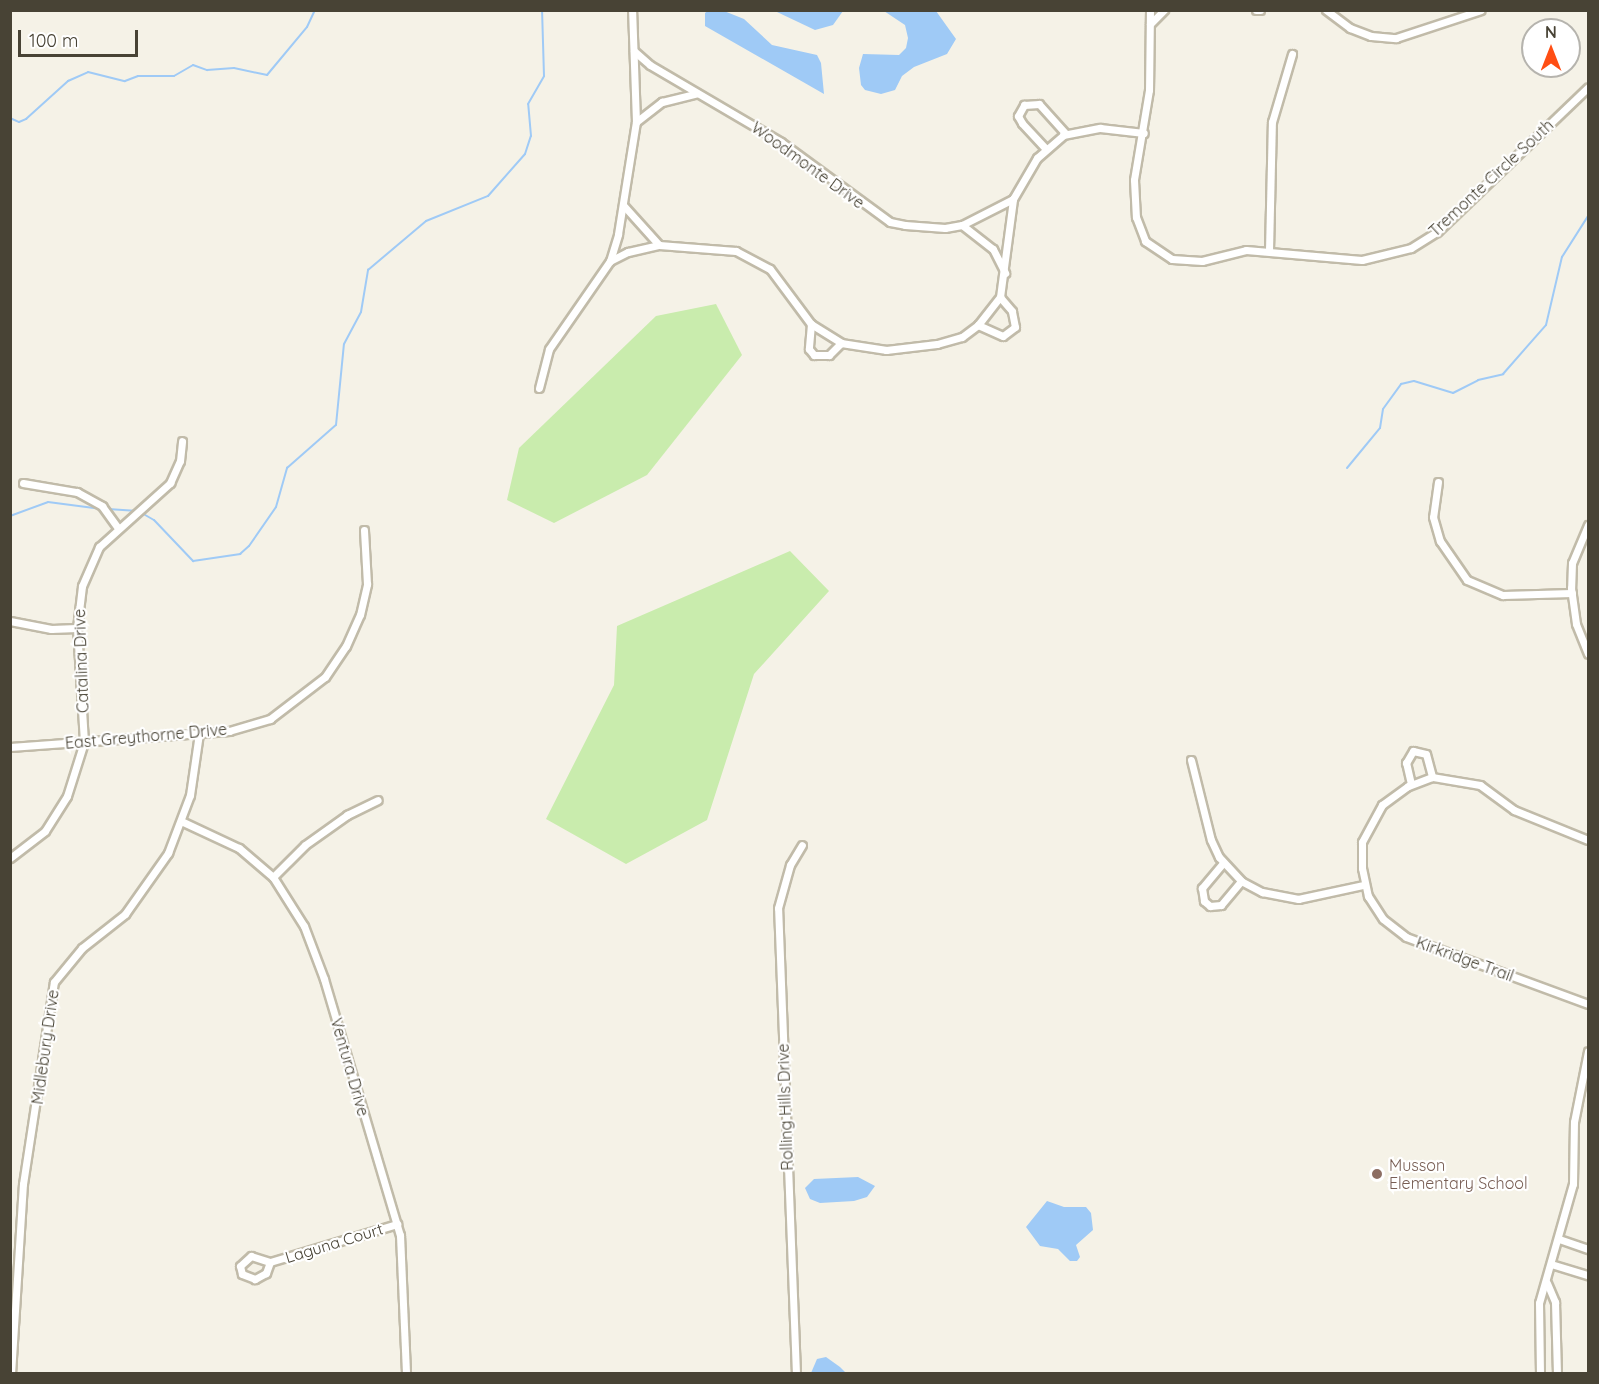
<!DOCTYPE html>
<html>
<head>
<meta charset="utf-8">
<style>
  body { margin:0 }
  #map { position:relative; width:1599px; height:1384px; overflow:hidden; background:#f5f2e7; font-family:Quicksand,sans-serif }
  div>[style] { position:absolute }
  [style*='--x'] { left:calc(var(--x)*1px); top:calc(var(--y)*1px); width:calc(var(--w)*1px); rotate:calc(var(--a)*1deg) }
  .green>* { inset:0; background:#c9ecad }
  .water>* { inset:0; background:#9fcaf6 }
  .stream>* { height:2px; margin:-1px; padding:0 1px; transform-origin:1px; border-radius:1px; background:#9fcaf6 }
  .roads { filter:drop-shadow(2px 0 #c1bba9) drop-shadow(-2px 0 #c1bba9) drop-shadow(0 2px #c1bba9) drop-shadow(0 -2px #c1bba9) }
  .street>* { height:7px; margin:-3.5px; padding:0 3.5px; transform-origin:3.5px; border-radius:3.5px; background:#fff }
  .dots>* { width:16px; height:16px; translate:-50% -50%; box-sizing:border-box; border:3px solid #fff; border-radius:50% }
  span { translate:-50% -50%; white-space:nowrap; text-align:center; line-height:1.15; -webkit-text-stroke:4.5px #fff; paint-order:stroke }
  .street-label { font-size:16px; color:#484335 }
  .education-label { font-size:16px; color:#785e54 }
  .left { translate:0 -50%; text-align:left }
  .frame { position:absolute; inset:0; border:12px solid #484335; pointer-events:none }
  .north { position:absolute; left:1521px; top:18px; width:60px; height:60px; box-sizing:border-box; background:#fff; border:2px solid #b6b4ae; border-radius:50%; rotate:0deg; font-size:16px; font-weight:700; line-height:24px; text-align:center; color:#484335 }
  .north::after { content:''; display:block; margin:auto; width:21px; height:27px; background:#ff4e14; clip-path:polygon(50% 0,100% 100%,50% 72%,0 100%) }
  .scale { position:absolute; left:18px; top:30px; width:120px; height:27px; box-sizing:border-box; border:3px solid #484335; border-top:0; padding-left:8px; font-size:18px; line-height:21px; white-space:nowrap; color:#484335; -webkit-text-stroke:4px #fff; paint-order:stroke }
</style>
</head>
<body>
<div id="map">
  <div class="green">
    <div style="clip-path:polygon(716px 304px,742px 355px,647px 475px,554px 523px,507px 500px,519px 448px,656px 316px)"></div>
    <div style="clip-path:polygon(790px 551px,829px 591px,754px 674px,707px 820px,626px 864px,546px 819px,614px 685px,617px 626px)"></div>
  </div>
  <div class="water">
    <div style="clip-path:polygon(709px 10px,724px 11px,744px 19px,772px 45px,817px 55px,821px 63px,824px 94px,705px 26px,705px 13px)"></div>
    <div style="clip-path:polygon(884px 11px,936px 11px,956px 39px,947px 54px,914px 67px,902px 76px,895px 90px,881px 94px,865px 90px,861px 85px,859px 68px,863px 54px,899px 55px,906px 48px,908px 38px,905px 25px)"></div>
    <div style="clip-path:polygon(777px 12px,777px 11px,843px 11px,833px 25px,815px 30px)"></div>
    <div style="clip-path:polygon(858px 1177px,875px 1186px,867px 1197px,854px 1201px,820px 1203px,810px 1199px,805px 1188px,814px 1179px)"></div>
    <div style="clip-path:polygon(1047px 1201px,1064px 1207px,1086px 1207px,1091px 1213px,1093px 1230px,1076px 1245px,1080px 1257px,1077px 1261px,1070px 1261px,1058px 1249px,1040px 1246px,1026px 1227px)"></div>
    <div style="clip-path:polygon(826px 1357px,840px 1367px,846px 1373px,811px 1373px,817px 1359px)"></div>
  </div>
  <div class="stream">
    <div style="--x:10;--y:118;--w:10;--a:24"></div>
    <div style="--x:19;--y:122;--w:8;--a:-23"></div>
    <div style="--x:26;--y:119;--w:57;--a:-42.1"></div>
    <div style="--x:68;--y:81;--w:22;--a:-24"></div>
    <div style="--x:88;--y:72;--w:38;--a:14"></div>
    <div style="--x:125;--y:81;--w:14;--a:-21"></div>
    <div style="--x:138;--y:76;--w:36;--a:0"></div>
    <div style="--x:174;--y:76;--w:22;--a:-30"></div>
    <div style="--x:193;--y:65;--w:15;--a:20"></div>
    <div style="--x:207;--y:70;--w:27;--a:-4"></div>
    <div style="--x:234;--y:68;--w:34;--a:12"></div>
    <div style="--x:267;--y:75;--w:62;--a:-50.2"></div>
    <div style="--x:307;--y:27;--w:19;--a:-65"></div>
    <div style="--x:1347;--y:468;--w:52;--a:-50.5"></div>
    <div style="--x:1380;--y:428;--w:19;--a:-81"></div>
    <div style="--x:1383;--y:409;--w:31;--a:-54"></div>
    <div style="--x:1401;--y:384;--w:13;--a:-13"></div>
    <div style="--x:1414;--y:381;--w:41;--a:17.1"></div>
    <div style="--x:1453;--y:393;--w:28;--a:-27"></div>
    <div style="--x:1478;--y:380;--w:26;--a:-13"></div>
    <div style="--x:1503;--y:374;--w:65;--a:-48.7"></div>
    <div style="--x:1546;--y:325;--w:70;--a:-76.8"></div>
    <div style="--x:1562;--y:257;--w:49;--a:-57.6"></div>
    <div style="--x:108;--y:509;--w:26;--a:4"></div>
    <div style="--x:140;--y:512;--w:16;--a:30"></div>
    <div style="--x:154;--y:520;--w:57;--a:46.4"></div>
    <div style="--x:193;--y:561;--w:48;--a:-8.5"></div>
    <div style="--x:240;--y:554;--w:12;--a:-42"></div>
    <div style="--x:249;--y:546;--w:47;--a:-55.3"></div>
    <div style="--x:276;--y:507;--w:41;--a:-74.2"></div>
    <div style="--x:287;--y:468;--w:65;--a:-41.3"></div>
    <div style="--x:336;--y:425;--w:81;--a:-84.4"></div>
    <div style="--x:344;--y:344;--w:36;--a:-62"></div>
    <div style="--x:361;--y:312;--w:43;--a:-80.5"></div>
    <div style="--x:368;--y:270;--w:76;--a:-40.2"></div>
    <div style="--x:426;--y:221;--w:67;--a:-22"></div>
    <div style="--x:488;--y:196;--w:56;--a:-48.6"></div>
    <div style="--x:525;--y:154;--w:19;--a:-72"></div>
    <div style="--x:531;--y:136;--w:32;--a:-95"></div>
    <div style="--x:528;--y:104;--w:32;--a:-60"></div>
    <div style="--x:544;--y:76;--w:66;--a:-91.7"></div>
    <div style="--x:10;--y:516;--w:40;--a:-20.2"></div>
    <div style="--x:48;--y:502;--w:54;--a:7.4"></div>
  </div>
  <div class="roads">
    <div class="street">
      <div style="--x:1150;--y:10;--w:80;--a:90.7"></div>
      <div style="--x:1149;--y:90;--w:91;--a:99.5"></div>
      <div style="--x:1134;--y:180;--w:37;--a:87"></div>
      <div style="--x:1136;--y:217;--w:26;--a:69"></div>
      <div style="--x:1145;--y:241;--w:32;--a:34"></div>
      <div style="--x:1172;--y:259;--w:30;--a:4"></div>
      <div style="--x:1202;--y:261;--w:45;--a:-14"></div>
      <div style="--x:1246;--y:250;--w:116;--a:4.9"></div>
      <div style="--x:1362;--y:260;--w:50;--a:-13.8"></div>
      <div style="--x:1411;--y:248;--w:31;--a:-32"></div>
      <div style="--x:1437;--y:232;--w:209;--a:-43.8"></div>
      <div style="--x:1256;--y:10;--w:4;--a:0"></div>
      <div style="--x:1326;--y:10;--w:30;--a:37"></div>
      <div style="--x:1350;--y:28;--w:22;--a:21"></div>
      <div style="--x:1371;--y:36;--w:25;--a:5"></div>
      <div style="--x:1396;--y:38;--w:89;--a:-18.2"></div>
      <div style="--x:1150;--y:24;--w:20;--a:-45"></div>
      <div style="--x:634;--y:51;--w:21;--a:41"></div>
      <div style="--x:650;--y:65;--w:152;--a:30.4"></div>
      <div style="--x:781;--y:142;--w:135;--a:36.3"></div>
      <div style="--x:890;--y:222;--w:15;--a:11"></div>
      <div style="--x:905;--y:225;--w:40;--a:4.3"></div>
      <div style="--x:945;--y:228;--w:17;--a:-10"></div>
      <div style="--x:962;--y:225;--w:57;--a:-27"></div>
      <div style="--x:1013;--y:199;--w:48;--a:-59.7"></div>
      <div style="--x:1037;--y:158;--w:35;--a:-41"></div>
      <div style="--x:1063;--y:135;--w:38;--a:-11"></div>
      <div style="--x:1100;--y:128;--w:44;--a:6.5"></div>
      <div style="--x:636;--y:122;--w:33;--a:-38"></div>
      <div style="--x:662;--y:102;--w:36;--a:-14"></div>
      <div style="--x:1046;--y:149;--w:35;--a:-133"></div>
      <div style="--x:1022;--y:123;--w:8;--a:-120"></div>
      <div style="--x:1018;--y:116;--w:13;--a:-61"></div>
      <div style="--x:1024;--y:105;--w:15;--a:-4"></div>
      <div style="--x:1039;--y:104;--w:40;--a:48"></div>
      <div style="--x:624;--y:206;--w:52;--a:48.1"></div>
      <div style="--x:962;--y:225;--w:39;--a:38"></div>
      <div style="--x:993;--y:249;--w:27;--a:63"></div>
      <div style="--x:1269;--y:251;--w:129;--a:-88.7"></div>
      <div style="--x:1272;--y:122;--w:71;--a:-73.6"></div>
      <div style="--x:610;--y:261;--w:20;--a:-27"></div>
      <div style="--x:628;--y:252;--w:32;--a:-13"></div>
      <div style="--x:659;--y:245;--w:77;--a:4.5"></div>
      <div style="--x:736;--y:251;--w:38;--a:28"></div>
      <div style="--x:770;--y:269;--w:69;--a:53.3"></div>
      <div style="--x:811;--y:324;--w:36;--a:32"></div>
      <div style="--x:841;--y:343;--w:46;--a:8.8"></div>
      <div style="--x:886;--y:350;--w:51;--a:-6.7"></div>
      <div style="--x:937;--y:344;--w:26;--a:-16"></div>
      <div style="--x:962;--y:337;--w:20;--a:-37"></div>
      <div style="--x:978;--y:325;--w:36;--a:-52"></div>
      <div style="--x:1000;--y:297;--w:99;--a:-82.4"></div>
      <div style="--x:811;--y:324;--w:25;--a:95"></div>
      <div style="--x:809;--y:349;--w:8;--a:50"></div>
      <div style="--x:814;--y:355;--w:15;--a:0"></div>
      <div style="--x:829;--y:355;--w:17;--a:-45"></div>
      <div style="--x:978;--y:325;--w:27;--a:24"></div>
      <div style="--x:1003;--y:336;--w:15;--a:-37"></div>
      <div style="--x:1015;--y:327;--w:16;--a:-101"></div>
      <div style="--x:1012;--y:311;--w:18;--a:-131"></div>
      <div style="--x:539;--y:388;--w:40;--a:-75.6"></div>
      <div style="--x:549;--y:349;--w:107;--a:-55.3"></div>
      <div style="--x:610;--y:261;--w:28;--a:-73"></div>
      <div style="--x:618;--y:234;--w:113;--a:-80.9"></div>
      <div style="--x:636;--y:122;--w:112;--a:-92"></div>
      <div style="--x:1438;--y:482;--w:35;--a:98"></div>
      <div style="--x:1433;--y:517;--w:25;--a:74"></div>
      <div style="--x:1440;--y:541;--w:47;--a:55.3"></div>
      <div style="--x:1467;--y:580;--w:39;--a:23"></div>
      <div style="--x:1503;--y:595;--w:69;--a:-1.7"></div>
      <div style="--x:23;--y:483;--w:55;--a:9.5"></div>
      <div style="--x:77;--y:492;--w:29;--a:29"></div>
      <div style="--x:102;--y:506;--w:27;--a:54"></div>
      <div style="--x:1588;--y:525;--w:41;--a:112.8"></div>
      <div style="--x:1572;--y:563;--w:25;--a:92"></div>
      <div style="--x:1571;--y:588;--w:36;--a:82"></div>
      <div style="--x:1576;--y:624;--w:32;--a:68"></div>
      <div style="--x:10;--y:621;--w:42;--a:11"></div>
      <div style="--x:51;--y:629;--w:26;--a:-2"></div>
      <div style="--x:10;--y:747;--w:220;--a:-4.2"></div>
      <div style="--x:229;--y:731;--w:43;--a:-16.3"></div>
      <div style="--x:270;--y:719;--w:69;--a:-37.4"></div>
      <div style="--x:325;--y:677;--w:37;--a:-56"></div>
      <div style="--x:346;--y:646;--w:34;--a:-66"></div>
      <div style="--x:360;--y:615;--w:32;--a:-77"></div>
      <div style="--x:367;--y:584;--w:54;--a:-93.2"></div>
      <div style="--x:1191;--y:760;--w:82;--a:76"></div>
      <div style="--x:1211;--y:840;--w:19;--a:65"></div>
      <div style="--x:1219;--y:857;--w:33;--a:47"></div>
      <div style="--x:1241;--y:881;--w:24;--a:28"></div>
      <div style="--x:1262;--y:892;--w:37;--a:11"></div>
      <div style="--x:1298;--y:899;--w:66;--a:-12.2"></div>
      <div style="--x:1411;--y:784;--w:22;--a:-103"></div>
      <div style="--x:1406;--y:763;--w:14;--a:-60"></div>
      <div style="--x:1413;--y:751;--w:13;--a:13"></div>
      <div style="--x:1426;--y:754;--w:24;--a:75"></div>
      <div style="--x:181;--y:821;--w:64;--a:25"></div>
      <div style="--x:239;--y:848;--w:45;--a:40.5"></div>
      <div style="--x:273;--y:877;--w:58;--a:57.7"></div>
      <div style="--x:304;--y:926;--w:57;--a:69.3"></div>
      <div style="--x:324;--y:979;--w:267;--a:73.5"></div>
      <div style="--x:400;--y:1235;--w:139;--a:87.5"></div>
      <div style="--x:1588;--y:840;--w:80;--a:-157.9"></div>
      <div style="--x:1514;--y:810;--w:42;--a:-143.7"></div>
      <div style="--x:1480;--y:785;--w:49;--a:-170.5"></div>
      <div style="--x:1432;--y:777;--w:26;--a:159"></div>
      <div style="--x:1408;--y:786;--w:32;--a:144"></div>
      <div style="--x:1382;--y:805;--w:42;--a:118.4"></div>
      <div style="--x:1362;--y:842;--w:26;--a:90"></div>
      <div style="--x:1362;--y:868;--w:29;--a:78"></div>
      <div style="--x:1368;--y:896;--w:27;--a:57"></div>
      <div style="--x:1383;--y:919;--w:29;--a:38"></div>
      <div style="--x:1406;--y:937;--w:194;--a:20.2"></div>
      <div style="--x:10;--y:858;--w:44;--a:-37.6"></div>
      <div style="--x:45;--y:831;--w:41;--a:-57.8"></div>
      <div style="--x:67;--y:796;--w:57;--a:-72.5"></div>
      <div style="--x:84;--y:742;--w:114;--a:-93.5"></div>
      <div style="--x:77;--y:628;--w:42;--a:-83.2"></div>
      <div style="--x:82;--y:586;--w:43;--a:-66.4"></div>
      <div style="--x:99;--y:547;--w:96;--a:-42"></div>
      <div style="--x:170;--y:483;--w:24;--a:-66"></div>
      <div style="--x:180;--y:461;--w:20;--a:-84"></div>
      <div style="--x:1223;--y:863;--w:33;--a:130"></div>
      <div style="--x:1202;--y:888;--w:13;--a:81"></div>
      <div style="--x:1204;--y:901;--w:8;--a:40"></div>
      <div style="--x:1210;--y:906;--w:11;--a:-5"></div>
      <div style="--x:1221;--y:905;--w:31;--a:-50"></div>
      <div style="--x:273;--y:877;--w:45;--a:-45"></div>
      <div style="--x:305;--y:845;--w:52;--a:-35.5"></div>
      <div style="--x:347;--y:815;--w:34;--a:-26"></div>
      <div style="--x:1559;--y:1239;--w:31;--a:19"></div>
      <div style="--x:270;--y:1262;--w:12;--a:110"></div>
      <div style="--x:266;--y:1273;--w:13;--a:151"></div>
      <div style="--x:255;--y:1279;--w:14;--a:-159"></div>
      <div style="--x:242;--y:1274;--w:8;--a:-104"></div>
      <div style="--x:240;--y:1266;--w:15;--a:-42"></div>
      <div style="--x:251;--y:1256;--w:20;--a:18"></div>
      <div style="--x:270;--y:1262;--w:133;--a:-16.7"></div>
      <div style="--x:1551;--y:1264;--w:39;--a:17"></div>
      <div style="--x:1547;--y:1283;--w:21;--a:67"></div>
      <div style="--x:1555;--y:1302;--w:72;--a:88.4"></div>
      <div style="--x:11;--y:1374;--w:190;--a:-86.4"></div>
      <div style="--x:23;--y:1184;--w:204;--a:-81.3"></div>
      <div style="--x:54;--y:982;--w:44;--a:-50.5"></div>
      <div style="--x:82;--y:948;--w:55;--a:-38.3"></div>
      <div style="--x:125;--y:914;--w:75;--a:-54.8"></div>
      <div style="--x:168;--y:853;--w:62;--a:-69.2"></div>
      <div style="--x:190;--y:795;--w:63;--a:-81.7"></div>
      <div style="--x:796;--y:1374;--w:466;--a:-92.2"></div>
      <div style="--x:778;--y:908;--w:45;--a:-74.4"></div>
      <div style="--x:790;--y:865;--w:23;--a:-59"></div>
      <div style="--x:1540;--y:1374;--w:71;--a:-90.8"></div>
      <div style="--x:1539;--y:1303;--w:124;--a:-74.1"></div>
      <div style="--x:1573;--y:1184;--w:62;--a:-89.1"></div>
      <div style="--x:1574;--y:1122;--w:72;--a:-78.8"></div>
    </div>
  </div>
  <div class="dots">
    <div style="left:1377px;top:1174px;background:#8d6e63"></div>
  </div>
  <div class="street-label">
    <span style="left:808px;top:165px;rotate:36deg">Woodmonte Drive</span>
    <span style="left:1491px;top:178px;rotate:-43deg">Tremonte Circle South</span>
    <span style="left:81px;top:661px;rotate:-92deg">Catalina Drive</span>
    <span style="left:146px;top:736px;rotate:-5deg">East Greythorne Drive</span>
    <span style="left:1465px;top:959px;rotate:20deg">Kirkridge Trail</span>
    <span style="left:45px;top:1047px;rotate:-82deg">Midlebury Drive</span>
    <span style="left:350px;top:1067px;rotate:74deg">Ventura Drive</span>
    <span style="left:785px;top:1107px;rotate:-92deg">Rolling Hills Drive</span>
    <span style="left:334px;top:1243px;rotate:-17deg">Laguna Court</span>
  </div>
  <div class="education-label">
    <span class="left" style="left:1389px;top:1174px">Musson<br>Elementary School</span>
  </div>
  <div class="frame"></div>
  <div class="north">N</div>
  <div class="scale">100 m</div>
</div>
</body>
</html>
